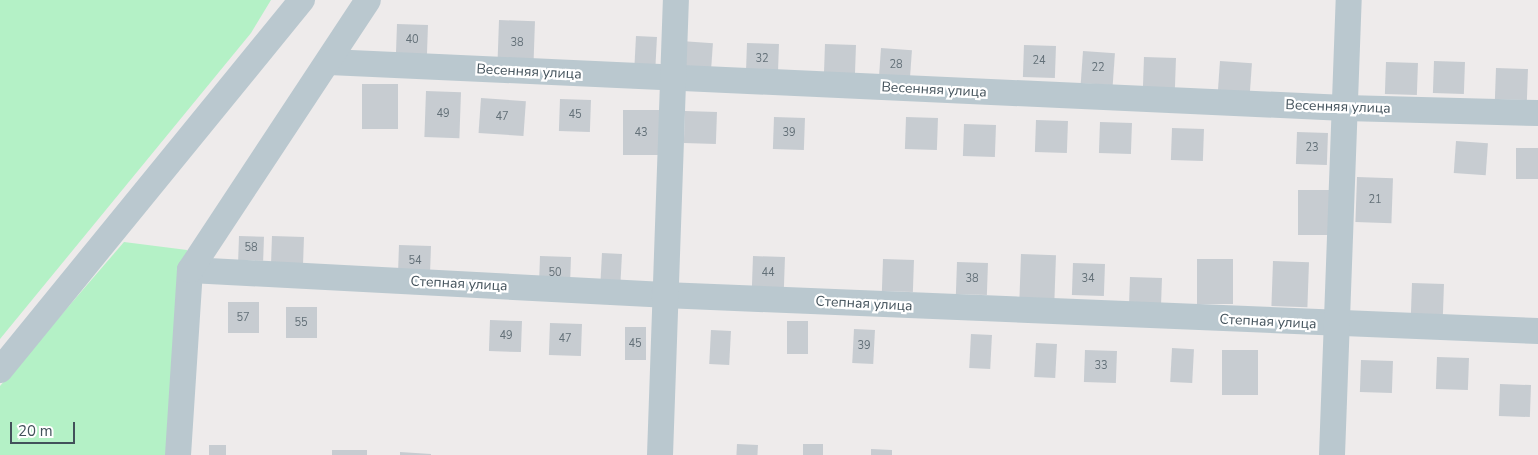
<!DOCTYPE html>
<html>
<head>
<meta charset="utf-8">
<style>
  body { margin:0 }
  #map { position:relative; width:1538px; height:455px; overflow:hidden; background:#eeebeb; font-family:"Nunito Sans",sans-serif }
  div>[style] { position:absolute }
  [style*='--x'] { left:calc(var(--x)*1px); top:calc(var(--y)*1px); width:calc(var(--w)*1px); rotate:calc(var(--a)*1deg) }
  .green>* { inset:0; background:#b4f1c6 }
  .building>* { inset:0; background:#c7ccd1; transform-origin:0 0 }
  .minor>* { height:26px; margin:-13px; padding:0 13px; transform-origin:13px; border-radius:13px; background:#bac8cf }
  span { translate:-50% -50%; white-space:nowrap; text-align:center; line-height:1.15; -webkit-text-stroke:4.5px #fff; paint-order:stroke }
  .number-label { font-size:11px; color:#637078 }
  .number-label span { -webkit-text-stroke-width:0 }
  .street-label { font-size:14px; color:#42515a }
  .scale { position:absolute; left:10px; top:422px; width:65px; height:22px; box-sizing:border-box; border:2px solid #42515a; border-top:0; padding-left:6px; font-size:15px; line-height:18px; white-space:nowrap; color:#42515a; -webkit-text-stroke:4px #fff; paint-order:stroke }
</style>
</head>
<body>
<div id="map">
  <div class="green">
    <div style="clip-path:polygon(0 0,271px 0,251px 33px,0 339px)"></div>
    <div style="clip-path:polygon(124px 242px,187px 250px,177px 455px,0 455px,0 386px)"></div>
  </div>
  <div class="building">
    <div style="left:499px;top:20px;width:36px;height:45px;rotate:2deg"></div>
    <div style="left:397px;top:24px;width:31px;height:32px;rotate:2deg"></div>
    <div style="left:636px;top:36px;width:21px;height:34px;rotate:3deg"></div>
    <div style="left:681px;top:41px;width:32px;height:32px;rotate:4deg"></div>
    <div style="left:747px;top:43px;width:32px;height:31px;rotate:2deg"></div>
    <div style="left:825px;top:44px;width:31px;height:31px;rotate:2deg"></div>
    <div style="left:1024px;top:45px;width:32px;height:32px;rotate:2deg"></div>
    <div style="left:881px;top:48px;width:31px;height:32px;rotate:4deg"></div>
    <div style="left:1083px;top:51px;width:32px;height:32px;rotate:4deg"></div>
    <div style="left:1144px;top:57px;width:32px;height:32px;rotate:2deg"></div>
    <div style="left:1220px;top:61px;width:32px;height:32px;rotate:4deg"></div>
    <div style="left:1434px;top:61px;width:31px;height:32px;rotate:2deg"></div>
    <div style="left:1386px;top:62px;width:32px;height:32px;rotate:2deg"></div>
    <div style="left:1496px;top:68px;width:32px;height:31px;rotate:2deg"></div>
    <div style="left:362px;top:84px;width:36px;height:45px"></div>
    <div style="left:426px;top:91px;width:35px;height:46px;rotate:2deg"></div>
    <div style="left:481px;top:98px;width:45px;height:35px;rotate:4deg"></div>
    <div style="left:560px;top:99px;width:31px;height:32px;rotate:2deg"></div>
    <div style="left:623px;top:110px;width:36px;height:45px"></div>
    <div style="left:685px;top:111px;width:32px;height:32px;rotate:2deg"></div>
    <div style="left:774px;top:117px;width:31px;height:32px;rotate:2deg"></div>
    <div style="left:906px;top:117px;width:32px;height:32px;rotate:2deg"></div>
    <div style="left:1036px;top:120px;width:32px;height:32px;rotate:2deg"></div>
    <div style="left:1100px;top:122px;width:32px;height:31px;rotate:2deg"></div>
    <div style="left:964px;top:124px;width:32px;height:32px;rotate:2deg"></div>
    <div style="left:1172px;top:128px;width:32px;height:32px;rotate:2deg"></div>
    <div style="left:1297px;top:132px;width:31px;height:32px;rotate:2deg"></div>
    <div style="left:1456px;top:141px;width:32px;height:32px;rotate:4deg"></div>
    <div style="left:1516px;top:148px;width:22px;height:31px"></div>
    <div style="left:1357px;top:177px;width:36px;height:45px;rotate:2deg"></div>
    <div style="left:1298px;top:190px;width:36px;height:45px"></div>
    <div style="left:239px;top:236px;width:25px;height:24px;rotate:2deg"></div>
    <div style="left:272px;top:236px;width:32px;height:31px;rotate:2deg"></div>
    <div style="left:399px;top:245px;width:32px;height:31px;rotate:2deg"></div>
    <div style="left:602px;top:253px;width:20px;height:34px;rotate:3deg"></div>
    <div style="left:1021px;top:254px;width:35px;height:45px;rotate:2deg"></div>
    <div style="left:540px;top:256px;width:31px;height:32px;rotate:2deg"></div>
    <div style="left:753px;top:256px;width:32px;height:32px;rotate:2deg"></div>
    <div style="left:883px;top:259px;width:31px;height:32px;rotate:2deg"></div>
    <div style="left:1197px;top:259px;width:36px;height:45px"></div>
    <div style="left:1273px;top:261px;width:36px;height:45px;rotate:2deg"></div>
    <div style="left:957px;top:262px;width:31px;height:32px;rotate:2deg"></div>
    <div style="left:1073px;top:263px;width:32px;height:32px;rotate:2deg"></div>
    <div style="left:1130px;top:277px;width:32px;height:32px;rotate:2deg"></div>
    <div style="left:1412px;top:283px;width:32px;height:32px;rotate:2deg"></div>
    <div style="left:228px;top:302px;width:31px;height:31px"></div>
    <div style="left:286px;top:307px;width:31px;height:31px"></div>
    <div style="left:490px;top:320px;width:32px;height:31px;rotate:2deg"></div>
    <div style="left:787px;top:321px;width:21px;height:33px"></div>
    <div style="left:550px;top:323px;width:32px;height:32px;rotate:2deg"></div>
    <div style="left:625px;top:327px;width:21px;height:33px"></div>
    <div style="left:854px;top:329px;width:21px;height:34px;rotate:3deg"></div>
    <div style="left:711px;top:330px;width:20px;height:34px;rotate:3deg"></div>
    <div style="left:971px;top:334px;width:21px;height:34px;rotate:3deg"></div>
    <div style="left:1036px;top:343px;width:21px;height:34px;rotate:3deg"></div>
    <div style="left:1172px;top:348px;width:22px;height:34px;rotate:3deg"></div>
    <div style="left:1085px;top:350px;width:32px;height:32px;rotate:2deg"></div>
    <div style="left:1222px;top:350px;width:36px;height:45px"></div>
    <div style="left:1437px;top:357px;width:32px;height:32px;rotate:2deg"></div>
    <div style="left:1361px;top:360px;width:32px;height:32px;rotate:2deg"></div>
    <div style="left:1500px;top:384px;width:31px;height:32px;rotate:2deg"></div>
    <div style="left:737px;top:444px;width:21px;height:11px;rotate:3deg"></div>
    <div style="left:803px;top:444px;width:20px;height:11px"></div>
    <div style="left:209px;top:445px;width:17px;height:10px"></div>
    <div style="clip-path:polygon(871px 449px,892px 450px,892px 455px,871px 455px)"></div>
    <div style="left:332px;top:450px;width:35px;height:5px"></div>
    <div style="clip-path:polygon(400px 452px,431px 454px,431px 455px,400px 455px)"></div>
  </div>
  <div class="minor">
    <div style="--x:329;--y:62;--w:1017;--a:2.59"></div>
    <div style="--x:1345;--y:108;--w:193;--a:1.5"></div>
    <div style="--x:190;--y:270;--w:475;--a:3"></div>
    <div style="--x:664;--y:295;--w:875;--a:2.36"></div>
    <div style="--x:0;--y:370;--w:478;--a:-50.8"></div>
    <div style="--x:178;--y:455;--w:185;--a:-86.3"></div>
    <div style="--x:190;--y:270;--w:323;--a:-56.6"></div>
    <div style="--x:660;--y:455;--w:455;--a:-88"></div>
    <div style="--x:1332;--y:455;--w:455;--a:-87.9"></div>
  </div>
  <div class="number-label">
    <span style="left:412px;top:40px">40</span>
    <span style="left:517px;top:43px">38</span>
    <span style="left:762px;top:59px">32</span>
    <span style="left:1039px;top:61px">24</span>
    <span style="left:896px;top:65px">28</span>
    <span style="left:1098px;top:68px">22</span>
    <span style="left:443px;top:114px">49</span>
    <span style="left:575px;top:115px">45</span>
    <span style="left:502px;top:117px">47</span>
    <span style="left:641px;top:133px">43</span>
    <span style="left:789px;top:133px">39</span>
    <span style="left:1312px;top:148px">23</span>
    <span style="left:1375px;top:200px">21</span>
    <span style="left:251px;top:248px">58</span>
    <span style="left:415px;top:261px">54</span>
    <span style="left:555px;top:273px">50</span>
    <span style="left:768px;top:273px">44</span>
    <span style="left:972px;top:279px">38</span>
    <span style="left:1088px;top:279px">34</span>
    <span style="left:243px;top:318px">57</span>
    <span style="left:301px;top:323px">55</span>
    <span style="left:506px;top:336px">49</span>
    <span style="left:565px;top:339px">47</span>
    <span style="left:635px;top:344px">45</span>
    <span style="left:864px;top:346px">39</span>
    <span style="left:1101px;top:366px">33</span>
  </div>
  <div class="street-label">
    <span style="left:529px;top:72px;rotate:3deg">Весенняя улица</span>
    <span style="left:934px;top:90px;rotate:3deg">Весенняя улица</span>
    <span style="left:1338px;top:107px;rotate:2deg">Весенняя улица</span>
    <span style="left:459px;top:284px;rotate:3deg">Степная улица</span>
    <span style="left:864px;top:304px;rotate:3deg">Степная улица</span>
    <span style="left:1268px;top:322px;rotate:3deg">Степная улица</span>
  </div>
  <div class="scale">20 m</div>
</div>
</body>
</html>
